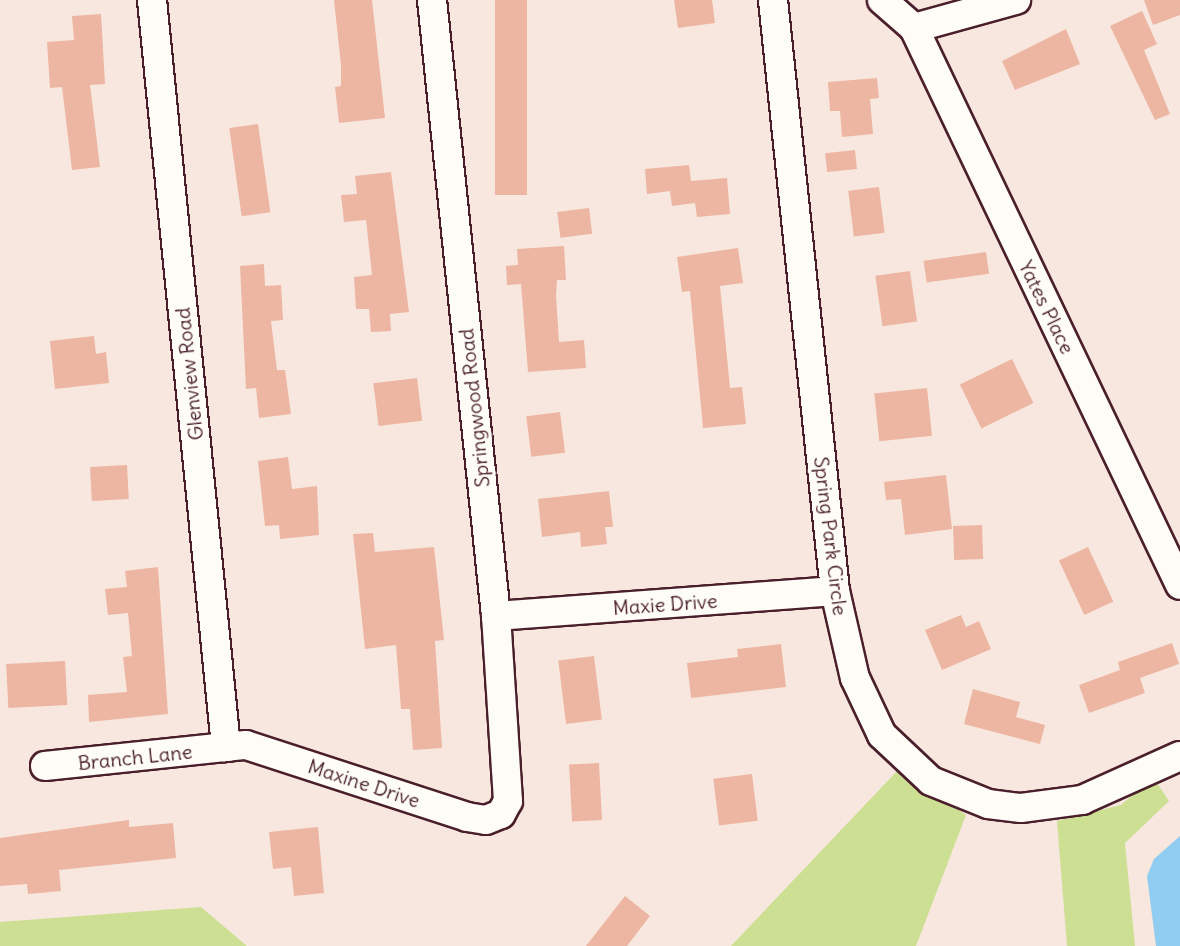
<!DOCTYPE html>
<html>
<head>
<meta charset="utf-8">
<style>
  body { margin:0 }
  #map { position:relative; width:1180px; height:946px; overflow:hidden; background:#f8e7de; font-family:Delius,sans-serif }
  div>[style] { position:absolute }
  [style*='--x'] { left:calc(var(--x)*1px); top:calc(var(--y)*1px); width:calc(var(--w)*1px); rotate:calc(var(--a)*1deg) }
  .green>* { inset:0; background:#ccdf93 }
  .water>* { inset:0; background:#90cdf0 }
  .building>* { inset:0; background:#edb6a2; transform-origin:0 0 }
  .roads { filter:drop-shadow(2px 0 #4a1f2b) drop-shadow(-2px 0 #4a1f2b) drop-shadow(0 2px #4a1f2b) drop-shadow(0 -2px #4a1f2b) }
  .minor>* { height:28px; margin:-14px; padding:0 14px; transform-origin:14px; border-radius:14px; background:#fdfcf7 }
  span { translate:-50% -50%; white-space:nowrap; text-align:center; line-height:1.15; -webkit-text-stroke:7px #fdfcf7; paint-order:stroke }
  .street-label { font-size:20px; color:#4a1f2b }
</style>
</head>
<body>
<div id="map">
  <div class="green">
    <div style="clip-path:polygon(899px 769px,966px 815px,916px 946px,731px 946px)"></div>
    <div style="clip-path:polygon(1153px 777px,1169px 801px,1125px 843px,1135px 946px,1067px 946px,1057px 821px,1121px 805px)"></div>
    <div style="clip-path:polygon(201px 907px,247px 946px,0 946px,0 922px)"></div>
  </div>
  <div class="water">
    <div style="clip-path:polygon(1180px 836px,1180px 946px,1156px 946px,1147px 876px,1154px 859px)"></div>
  </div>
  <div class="building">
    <div style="clip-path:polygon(334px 0,372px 0,385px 118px,339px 123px,335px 87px,341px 86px,341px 65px)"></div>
    <div style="left:495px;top:0;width:32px;height:195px"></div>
    <div style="clip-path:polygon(674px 0,712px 0,715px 23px,678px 28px)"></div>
    <div style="clip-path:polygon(1144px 0,1180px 0,1180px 15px,1153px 25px)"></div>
    <div style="clip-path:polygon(1142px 11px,1157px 44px,1144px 50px,1170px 114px,1155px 120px,1110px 26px)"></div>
    <div style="clip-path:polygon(101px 14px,105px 84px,90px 85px,100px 167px,72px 170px,62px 87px,50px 88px,47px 42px,74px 40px,72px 16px)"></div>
    <div style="clip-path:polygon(1066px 29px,1080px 64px,1015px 90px,1002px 61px)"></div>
    <div style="clip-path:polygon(877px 78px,879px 98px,870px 99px,873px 134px,842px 137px,840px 111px,830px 111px,828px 82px)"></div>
    <div style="left:258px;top:124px;width:89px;height:29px;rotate:82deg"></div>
    <div style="left:855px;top:150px;width:19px;height:30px;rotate:84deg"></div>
    <div style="clip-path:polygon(689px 165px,691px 181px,727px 178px,730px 214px,697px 217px,695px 203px,672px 206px,670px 191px,647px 194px,645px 169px)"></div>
    <div style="clip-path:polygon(391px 172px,409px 312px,390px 314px,391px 331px,371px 332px,369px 309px,356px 309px,354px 277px,372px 275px,366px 220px,344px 222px,341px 195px,357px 194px,355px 176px)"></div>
    <div style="left:879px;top:187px;width:46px;height:31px;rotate:83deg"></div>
    <div style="left:589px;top:208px;width:26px;height:32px;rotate:83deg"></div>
    <div style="clip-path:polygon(564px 246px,566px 280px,557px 280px,556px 296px,559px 342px,584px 340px,586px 368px,528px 372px,521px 284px,507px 285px,506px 266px,518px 265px,517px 249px)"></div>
    <div style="clip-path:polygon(738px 248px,743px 283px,720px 286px,730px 388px,742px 387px,746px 424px,703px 428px,690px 291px,682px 292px,677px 257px)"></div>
    <div style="left:986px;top:252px;width:22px;height:63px;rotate:82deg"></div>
    <div style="clip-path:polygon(264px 264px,265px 286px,281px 285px,283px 320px,271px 321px,277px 370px,285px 370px,291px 414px,259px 418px,256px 388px,246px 389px,240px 266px)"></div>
    <div style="left:910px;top:271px;width:51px;height:35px;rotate:82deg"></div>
    <div style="clip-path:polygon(94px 336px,96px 354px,106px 352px,109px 383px,55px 389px,50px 341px)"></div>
    <div style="left:1012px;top:359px;width:49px;height:58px;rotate:64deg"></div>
    <div style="left:417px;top:378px;width:43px;height:44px;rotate:83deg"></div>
    <div style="left:927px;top:388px;width:48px;height:53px;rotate:84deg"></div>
    <div style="left:560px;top:412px;width:41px;height:34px;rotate:83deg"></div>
    <div style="clip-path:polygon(288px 457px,292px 489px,317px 486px,319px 535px,280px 539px,279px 525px,265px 526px,258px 461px)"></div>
    <div style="left:127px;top:465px;width:34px;height:37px;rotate:87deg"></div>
    <div style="clip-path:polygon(946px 475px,952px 529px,905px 535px,901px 499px,886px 500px,884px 482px)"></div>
    <div style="clip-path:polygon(609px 491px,613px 527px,605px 527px,607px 544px,581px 547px,580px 532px,542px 537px,538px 499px)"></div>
    <div style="left:982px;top:525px;width:34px;height:29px;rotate:88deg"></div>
    <div style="clip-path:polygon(373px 533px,375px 552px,434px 547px,444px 640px,435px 641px,442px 748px,413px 750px,410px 709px,401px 709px,396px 645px,365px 649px,353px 534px)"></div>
    <div style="left:1088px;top:547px;width:60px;height:32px;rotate:65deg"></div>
    <div style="clip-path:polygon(158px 567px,168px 714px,89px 722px,88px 695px,127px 692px,123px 657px,132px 656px,128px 613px,108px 615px,105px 589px,127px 587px,125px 571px)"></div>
    <div style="clip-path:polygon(961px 615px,966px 627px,979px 621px,991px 649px,942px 670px,925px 630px)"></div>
    <div style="clip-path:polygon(1172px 643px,1179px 664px,1140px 678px,1145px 693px,1089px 713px,1079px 685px,1120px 670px,1118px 662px)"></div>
    <div style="clip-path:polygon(781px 644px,786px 687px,691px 698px,687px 663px,738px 657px,737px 649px)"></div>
    <div style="left:594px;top:656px;width:64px;height:36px;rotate:83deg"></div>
    <div style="left:65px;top:661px;width:44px;height:59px;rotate:87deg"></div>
    <div style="clip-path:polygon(973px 689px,1020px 702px,1016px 717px,1045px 725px,1040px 744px,964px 724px)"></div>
    <div style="left:599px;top:763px;width:57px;height:30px;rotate:87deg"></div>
    <div style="left:752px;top:774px;width:47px;height:39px;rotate:83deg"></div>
    <div style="clip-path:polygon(129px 820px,129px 827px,173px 823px,176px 858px,59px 870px,61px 891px,28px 894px,27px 884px,0 886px,0 838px)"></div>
    <div style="clip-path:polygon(318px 827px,324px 893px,294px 896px,291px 867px,273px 869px,269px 832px)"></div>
    <div style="clip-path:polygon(625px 896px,650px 916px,627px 946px,586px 946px)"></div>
  </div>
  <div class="roads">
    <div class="minor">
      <div style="--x:152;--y:0;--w:751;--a:84.34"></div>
      <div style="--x:773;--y:0;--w:594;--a:84.01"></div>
      <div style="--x:835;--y:591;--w:89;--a:77.1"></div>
      <div style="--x:855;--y:678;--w:63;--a:64.7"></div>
      <div style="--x:882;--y:735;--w:67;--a:43.2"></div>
      <div style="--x:931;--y:781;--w:61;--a:22"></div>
      <div style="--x:988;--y:804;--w:33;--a:7"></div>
      <div style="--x:1021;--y:808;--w:62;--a:-7.5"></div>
      <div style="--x:1082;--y:800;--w:107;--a:-24.2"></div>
      <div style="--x:882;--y:0;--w:43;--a:41.2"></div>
      <div style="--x:914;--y:28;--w:617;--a:64.47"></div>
      <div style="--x:914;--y:28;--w:106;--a:-15.4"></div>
      <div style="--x:496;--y:616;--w:340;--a:-4.2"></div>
      <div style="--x:45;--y:766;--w:202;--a:-6"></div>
      <div style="--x:246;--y:745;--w:232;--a:18"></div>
      <div style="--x:467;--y:817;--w:19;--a:9"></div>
      <div style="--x:486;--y:820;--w:16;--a:-22"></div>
      <div style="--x:501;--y:814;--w:15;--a:-62"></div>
      <div style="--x:508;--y:801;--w:185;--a:-93.7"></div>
      <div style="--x:496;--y:616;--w:619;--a:-95.93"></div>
    </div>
  </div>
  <div class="street-label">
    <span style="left:1047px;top:307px;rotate:64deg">Yates Place</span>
    <span style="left:189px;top:374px;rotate:-96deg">Glenview Road</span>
    <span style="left:474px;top:408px;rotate:-96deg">Springwood Road</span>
    <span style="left:831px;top:536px;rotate:83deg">Spring Park Circle</span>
    <span style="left:665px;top:604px;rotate:-4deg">Maxie Drive</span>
    <span style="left:135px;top:757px;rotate:-6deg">Branch Lane</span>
    <span style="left:364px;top:783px;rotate:18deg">Maxine Drive</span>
  </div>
</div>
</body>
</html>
